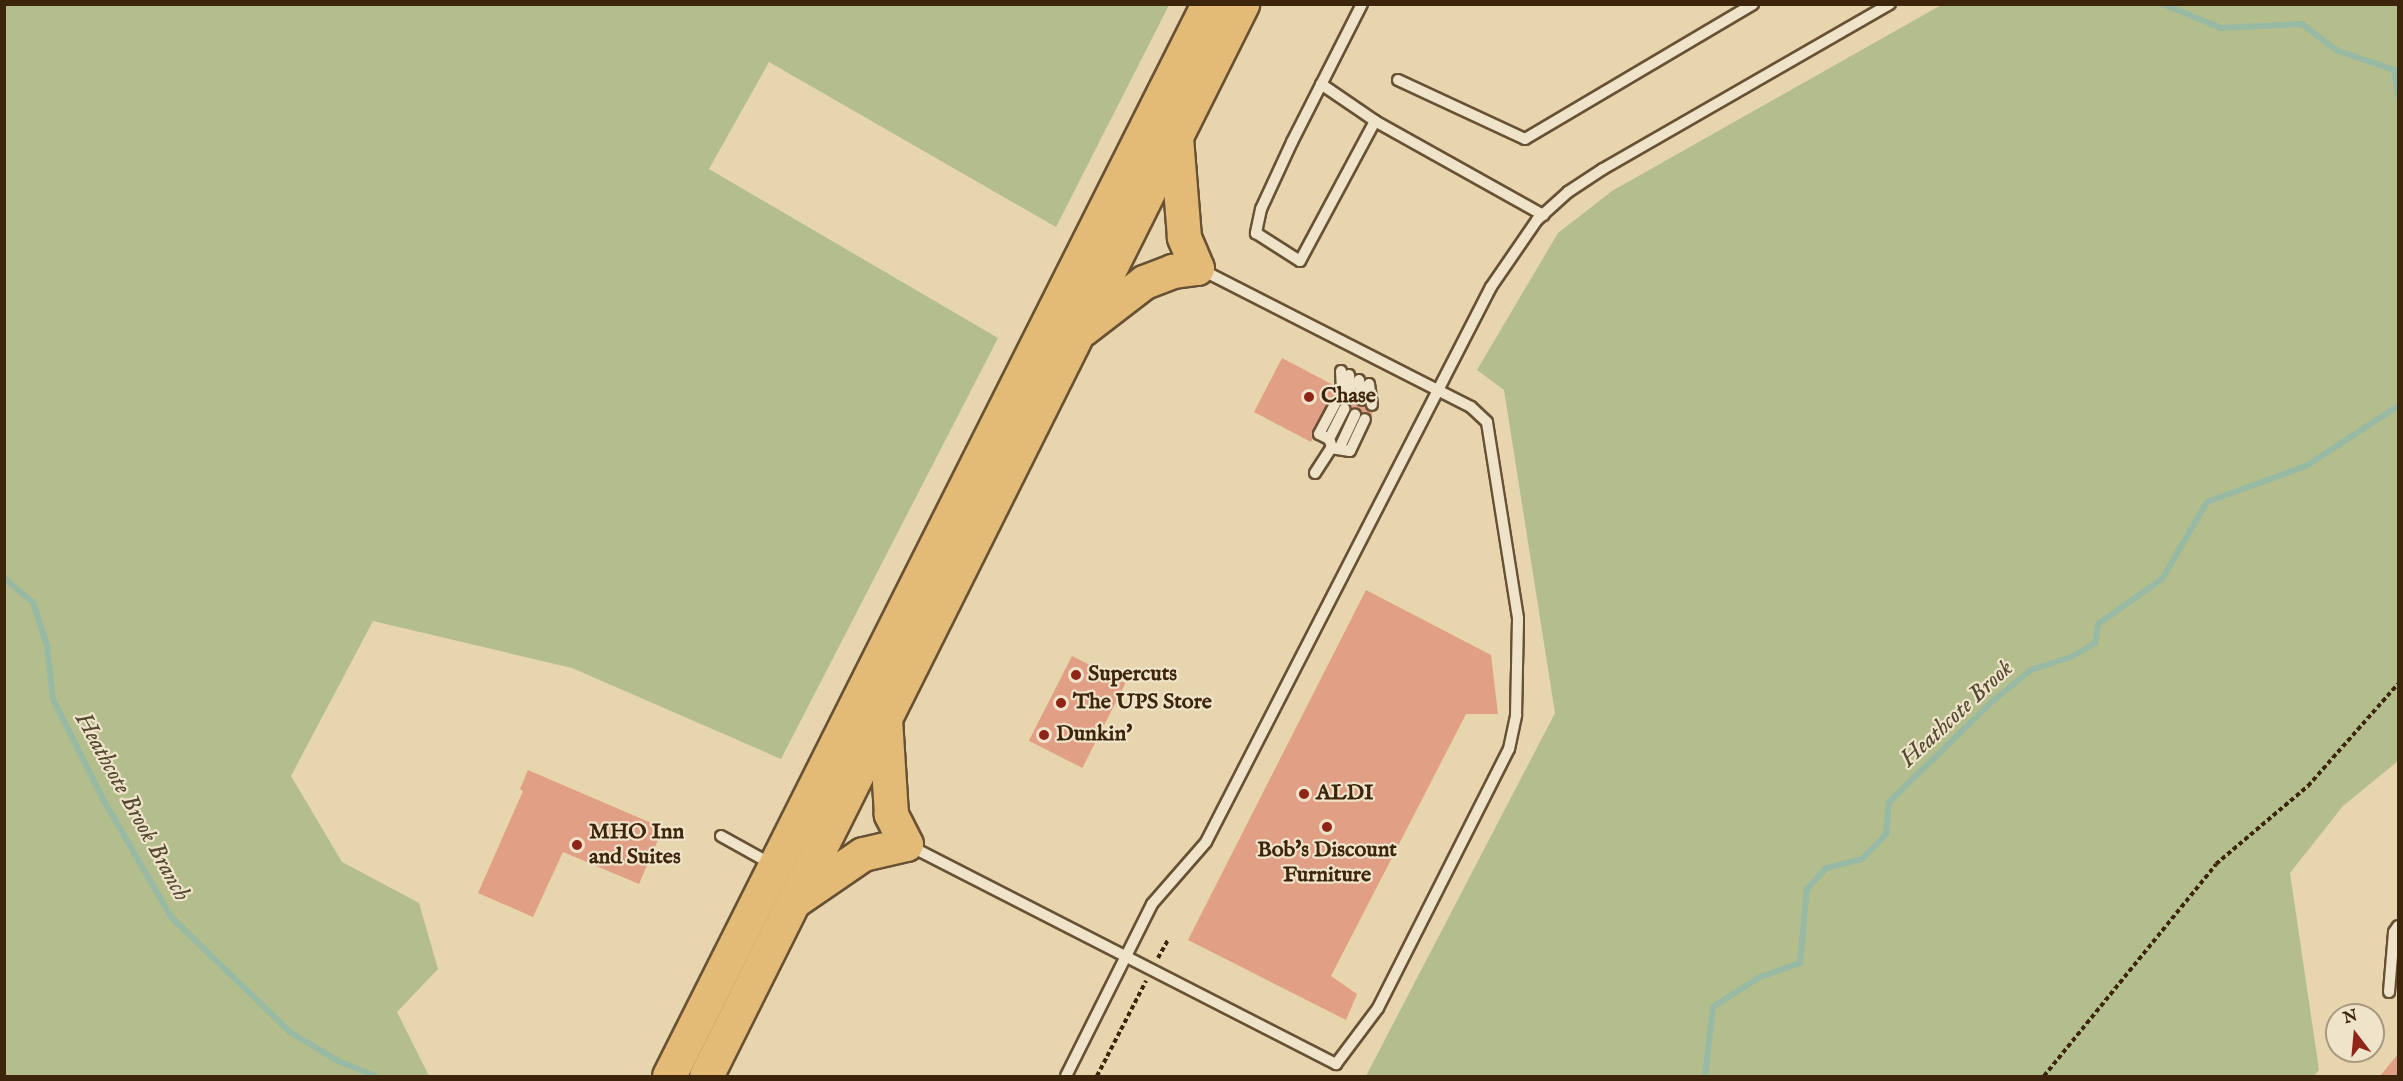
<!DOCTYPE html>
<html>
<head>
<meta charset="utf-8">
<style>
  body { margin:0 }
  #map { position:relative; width:2403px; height:1081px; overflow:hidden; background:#e7d5ae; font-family:"IM FELL English",serif }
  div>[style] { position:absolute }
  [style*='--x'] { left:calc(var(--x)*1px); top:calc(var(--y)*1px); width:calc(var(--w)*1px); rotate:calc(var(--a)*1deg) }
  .green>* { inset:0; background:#b3be8c }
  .stream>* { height:6px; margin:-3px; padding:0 3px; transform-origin:3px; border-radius:3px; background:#98b9a4 }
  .building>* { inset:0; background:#e19f85; transform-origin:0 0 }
  .path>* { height:4px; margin-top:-2px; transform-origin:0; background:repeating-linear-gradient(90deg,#3d250c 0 4.5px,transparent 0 7.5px) }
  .roads { filter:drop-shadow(2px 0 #685134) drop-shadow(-2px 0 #685134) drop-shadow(0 2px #685134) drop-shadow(0 -2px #685134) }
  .lane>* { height:10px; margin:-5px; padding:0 5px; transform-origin:5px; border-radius:5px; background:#efe4ca }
  .highway>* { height:33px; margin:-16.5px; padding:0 16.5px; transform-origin:16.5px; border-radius:16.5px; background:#e4ba77 }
  .dots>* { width:16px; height:16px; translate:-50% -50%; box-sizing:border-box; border:3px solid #efe4ca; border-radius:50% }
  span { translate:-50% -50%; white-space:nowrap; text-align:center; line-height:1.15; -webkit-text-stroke:4.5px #efe4ca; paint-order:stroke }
  .poi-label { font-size:22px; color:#3d250c; font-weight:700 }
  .left { translate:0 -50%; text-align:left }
  .water-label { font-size:24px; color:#544a32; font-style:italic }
  .frame { position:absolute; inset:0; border:6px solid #3d250c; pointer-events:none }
  .north { position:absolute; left:2325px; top:1003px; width:60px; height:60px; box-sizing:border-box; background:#efe4ca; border:2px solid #a8987e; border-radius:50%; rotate:344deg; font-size:16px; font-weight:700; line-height:24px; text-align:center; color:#3d250c }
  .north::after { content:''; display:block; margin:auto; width:21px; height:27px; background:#8f2418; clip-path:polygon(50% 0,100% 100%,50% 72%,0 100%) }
</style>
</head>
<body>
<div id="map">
  <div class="green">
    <div style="clip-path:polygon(5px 4px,1169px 4px,1169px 5px,1056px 227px,769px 62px,709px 169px,998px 338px,781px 759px,572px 668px,373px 621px,291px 776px,342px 862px,419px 903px,438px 969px,397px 1012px,429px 1076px,5px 1076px)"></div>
    <div style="clip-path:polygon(1943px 4px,2398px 5px,2398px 761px,2343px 806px,2290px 873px,2319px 1070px,2314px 1076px,1366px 1076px,1555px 713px,1504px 390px,1477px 370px,1558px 233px,1612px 191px)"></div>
  </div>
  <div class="stream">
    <div style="--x:2163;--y:4;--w:63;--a:22.5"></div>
    <div style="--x:2221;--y:28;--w:81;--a:-2.8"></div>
    <div style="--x:2302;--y:24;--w:43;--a:37.4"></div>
    <div style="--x:2336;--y:50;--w:61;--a:19"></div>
    <div style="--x:2394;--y:70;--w:25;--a:81"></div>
    <div style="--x:4;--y:578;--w:38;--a:40"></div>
    <div style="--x:33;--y:602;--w:46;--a:72.3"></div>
    <div style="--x:47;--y:646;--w:53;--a:83.5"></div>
    <div style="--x:53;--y:699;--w:112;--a:63.4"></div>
    <div style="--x:103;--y:799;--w:136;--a:60"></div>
    <div style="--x:171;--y:917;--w:165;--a:44"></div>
    <div style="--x:290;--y:1032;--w:56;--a:31.1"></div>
    <div style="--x:338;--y:1061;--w:40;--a:22"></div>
    <div style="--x:1705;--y:1076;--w:69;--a:-83.4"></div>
    <div style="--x:1713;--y:1007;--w:56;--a:-32.6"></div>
    <div style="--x:1760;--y:977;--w:42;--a:-19.3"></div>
    <div style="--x:1800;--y:963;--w:74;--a:-84.6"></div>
    <div style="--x:1807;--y:889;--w:28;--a:-48"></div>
    <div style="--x:1826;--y:868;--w:37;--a:-14"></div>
    <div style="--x:1862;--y:859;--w:35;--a:-46"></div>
    <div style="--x:1886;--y:834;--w:32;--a:-85"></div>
    <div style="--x:1889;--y:802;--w:146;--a:-44.2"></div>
    <div style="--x:1994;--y:700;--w:48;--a:-39"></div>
    <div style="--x:2031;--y:670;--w:42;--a:-18"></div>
    <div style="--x:2071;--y:657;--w:28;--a:-30"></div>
    <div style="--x:2095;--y:643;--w:19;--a:-81"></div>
    <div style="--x:2098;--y:624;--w:78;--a:-35.1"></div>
    <div style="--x:2162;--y:579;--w:89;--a:-59.7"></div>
    <div style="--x:2207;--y:502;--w:105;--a:-20"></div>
    <div style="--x:2306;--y:466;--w:110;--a:-33.1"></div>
  </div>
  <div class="building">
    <div style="clip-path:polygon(1282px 358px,1375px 407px,1369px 421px,1332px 402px,1311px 442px,1254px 412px)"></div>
    <div style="clip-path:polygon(1366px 590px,1491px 655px,1498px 714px,1466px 714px,1331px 976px,1357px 994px,1346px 1020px,1188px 940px)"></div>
    <div style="left:1072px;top:656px;width:60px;height:95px;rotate:27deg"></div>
    <div style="clip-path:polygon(528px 770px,663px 828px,639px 884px,563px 852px,533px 917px,478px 893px,523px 791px,520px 789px)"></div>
    <div style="clip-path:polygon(2398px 1054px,2398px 1076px,2380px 1076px)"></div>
  </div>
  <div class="path">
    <div style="--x:1158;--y:958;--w:21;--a:-61"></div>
    <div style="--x:1097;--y:1076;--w:107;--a:-62.7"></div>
    <div style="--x:2044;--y:1076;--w:273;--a:-50.9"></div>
    <div style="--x:2216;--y:864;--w:121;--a:-40.3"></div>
    <div style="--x:2308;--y:786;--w:136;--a:-48.6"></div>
  </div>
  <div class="roads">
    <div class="lane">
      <div style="--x:1362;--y:4;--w:155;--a:116.9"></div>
      <div style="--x:1292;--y:142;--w:74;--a:114.8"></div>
      <div style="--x:1261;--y:209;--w:25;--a:102"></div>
      <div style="--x:1256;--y:233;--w:52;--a:32.5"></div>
      <div style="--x:1300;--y:261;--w:159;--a:-61.8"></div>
      <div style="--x:1398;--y:80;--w:140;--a:24.9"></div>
      <div style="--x:1525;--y:139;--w:265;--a:-30.6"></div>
      <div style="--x:1321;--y:84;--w:65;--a:34.4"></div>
      <div style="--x:1375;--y:121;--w:193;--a:29.2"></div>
      <div style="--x:1341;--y:371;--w:19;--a:87"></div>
      <div style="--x:1349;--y:375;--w:20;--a:84"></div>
      <div style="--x:1359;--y:380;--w:20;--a:81"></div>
      <div style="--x:1369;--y:384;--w:21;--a:82"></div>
      <div style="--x:1329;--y:439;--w:11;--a:-153"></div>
      <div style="--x:1319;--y:434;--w:34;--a:-62"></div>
      <div style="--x:1331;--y:444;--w:5;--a:-112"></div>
      <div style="--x:1329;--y:439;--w:34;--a:-63"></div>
      <div style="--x:1339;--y:449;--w:38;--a:-65"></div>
      <div style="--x:1315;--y:473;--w:30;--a:-57"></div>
      <div style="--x:1331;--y:448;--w:19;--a:9"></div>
      <div style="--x:1350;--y:451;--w:35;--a:-65"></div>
      <div style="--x:721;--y:836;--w:60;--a:29.1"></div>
      <div style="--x:908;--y:845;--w:481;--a:27.1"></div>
      <div style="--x:1336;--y:1064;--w:70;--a:-53.1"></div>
      <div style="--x:1378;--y:1008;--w:290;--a:-63.2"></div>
      <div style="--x:1509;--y:749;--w:35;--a:-78"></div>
      <div style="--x:1516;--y:715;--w:97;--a:-88.8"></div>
      <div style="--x:1518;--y:618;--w:198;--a:-99"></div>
      <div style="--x:1487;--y:422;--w:22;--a:-137"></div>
      <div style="--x:1471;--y:407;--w:304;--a:-153"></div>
      <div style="--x:2389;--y:992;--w:60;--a:-85.2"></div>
      <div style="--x:2394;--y:932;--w:7;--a:-56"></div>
      <div style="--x:1066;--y:1076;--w:192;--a:-63.4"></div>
      <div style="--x:1152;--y:904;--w:82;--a:-48.9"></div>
      <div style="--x:1206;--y:842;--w:624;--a:-62.82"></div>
      <div style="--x:1491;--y:287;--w:81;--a:-55.5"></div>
      <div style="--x:1537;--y:220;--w:42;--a:-42.1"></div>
      <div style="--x:1568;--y:192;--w:42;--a:-33.3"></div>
      <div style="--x:1603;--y:169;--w:331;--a:-29.9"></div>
    </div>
    <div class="highway">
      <div style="--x:1083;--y:329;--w:77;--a:-37.6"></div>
      <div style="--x:1144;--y:282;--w:30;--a:-21"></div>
      <div style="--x:1172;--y:271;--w:25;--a:-7"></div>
      <div style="--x:1197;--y:268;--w:34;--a:-113"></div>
      <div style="--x:1184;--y:237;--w:100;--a:-94.6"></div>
      <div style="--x:794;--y:901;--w:83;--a:-34.3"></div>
      <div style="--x:863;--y:854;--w:44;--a:-13.1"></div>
      <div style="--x:906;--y:844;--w:34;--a:-117"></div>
      <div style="--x:891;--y:814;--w:96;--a:-93.6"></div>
      <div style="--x:669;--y:1076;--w:1200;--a:-63.31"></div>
      <div style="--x:706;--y:1076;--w:1199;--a:-63.43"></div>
    </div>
  </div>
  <div class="dots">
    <div style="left:1309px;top:397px;background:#8f2418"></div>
    <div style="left:1076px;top:675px;background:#8f2418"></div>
    <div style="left:1061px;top:703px;background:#8f2418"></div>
    <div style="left:1044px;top:735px;background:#8f2418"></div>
    <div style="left:1304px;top:794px;background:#8f2418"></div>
    <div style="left:1327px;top:827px;background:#8f2418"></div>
    <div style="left:577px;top:845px;background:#8f2418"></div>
  </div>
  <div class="poi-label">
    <span class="left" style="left:1321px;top:397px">Chase</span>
    <span class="left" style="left:1088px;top:675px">Supercuts</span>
    <span class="left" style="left:1073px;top:703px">The UPS Store</span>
    <span class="left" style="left:1056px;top:735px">Dunkin'</span>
    <span class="left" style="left:1316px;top:794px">ALDI</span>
    <span class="left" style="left:589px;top:845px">MHO Inn<br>and Suites</span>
    <span style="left:1327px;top:863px">Bob's Discount<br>Furniture</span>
  </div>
  <div class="water-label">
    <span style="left:1957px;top:714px;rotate:-43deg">Heathcote Brook</span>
    <span style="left:132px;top:807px;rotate:61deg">Heathcote Brook Branch</span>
  </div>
  <div class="frame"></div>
  <div class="north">N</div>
</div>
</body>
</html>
